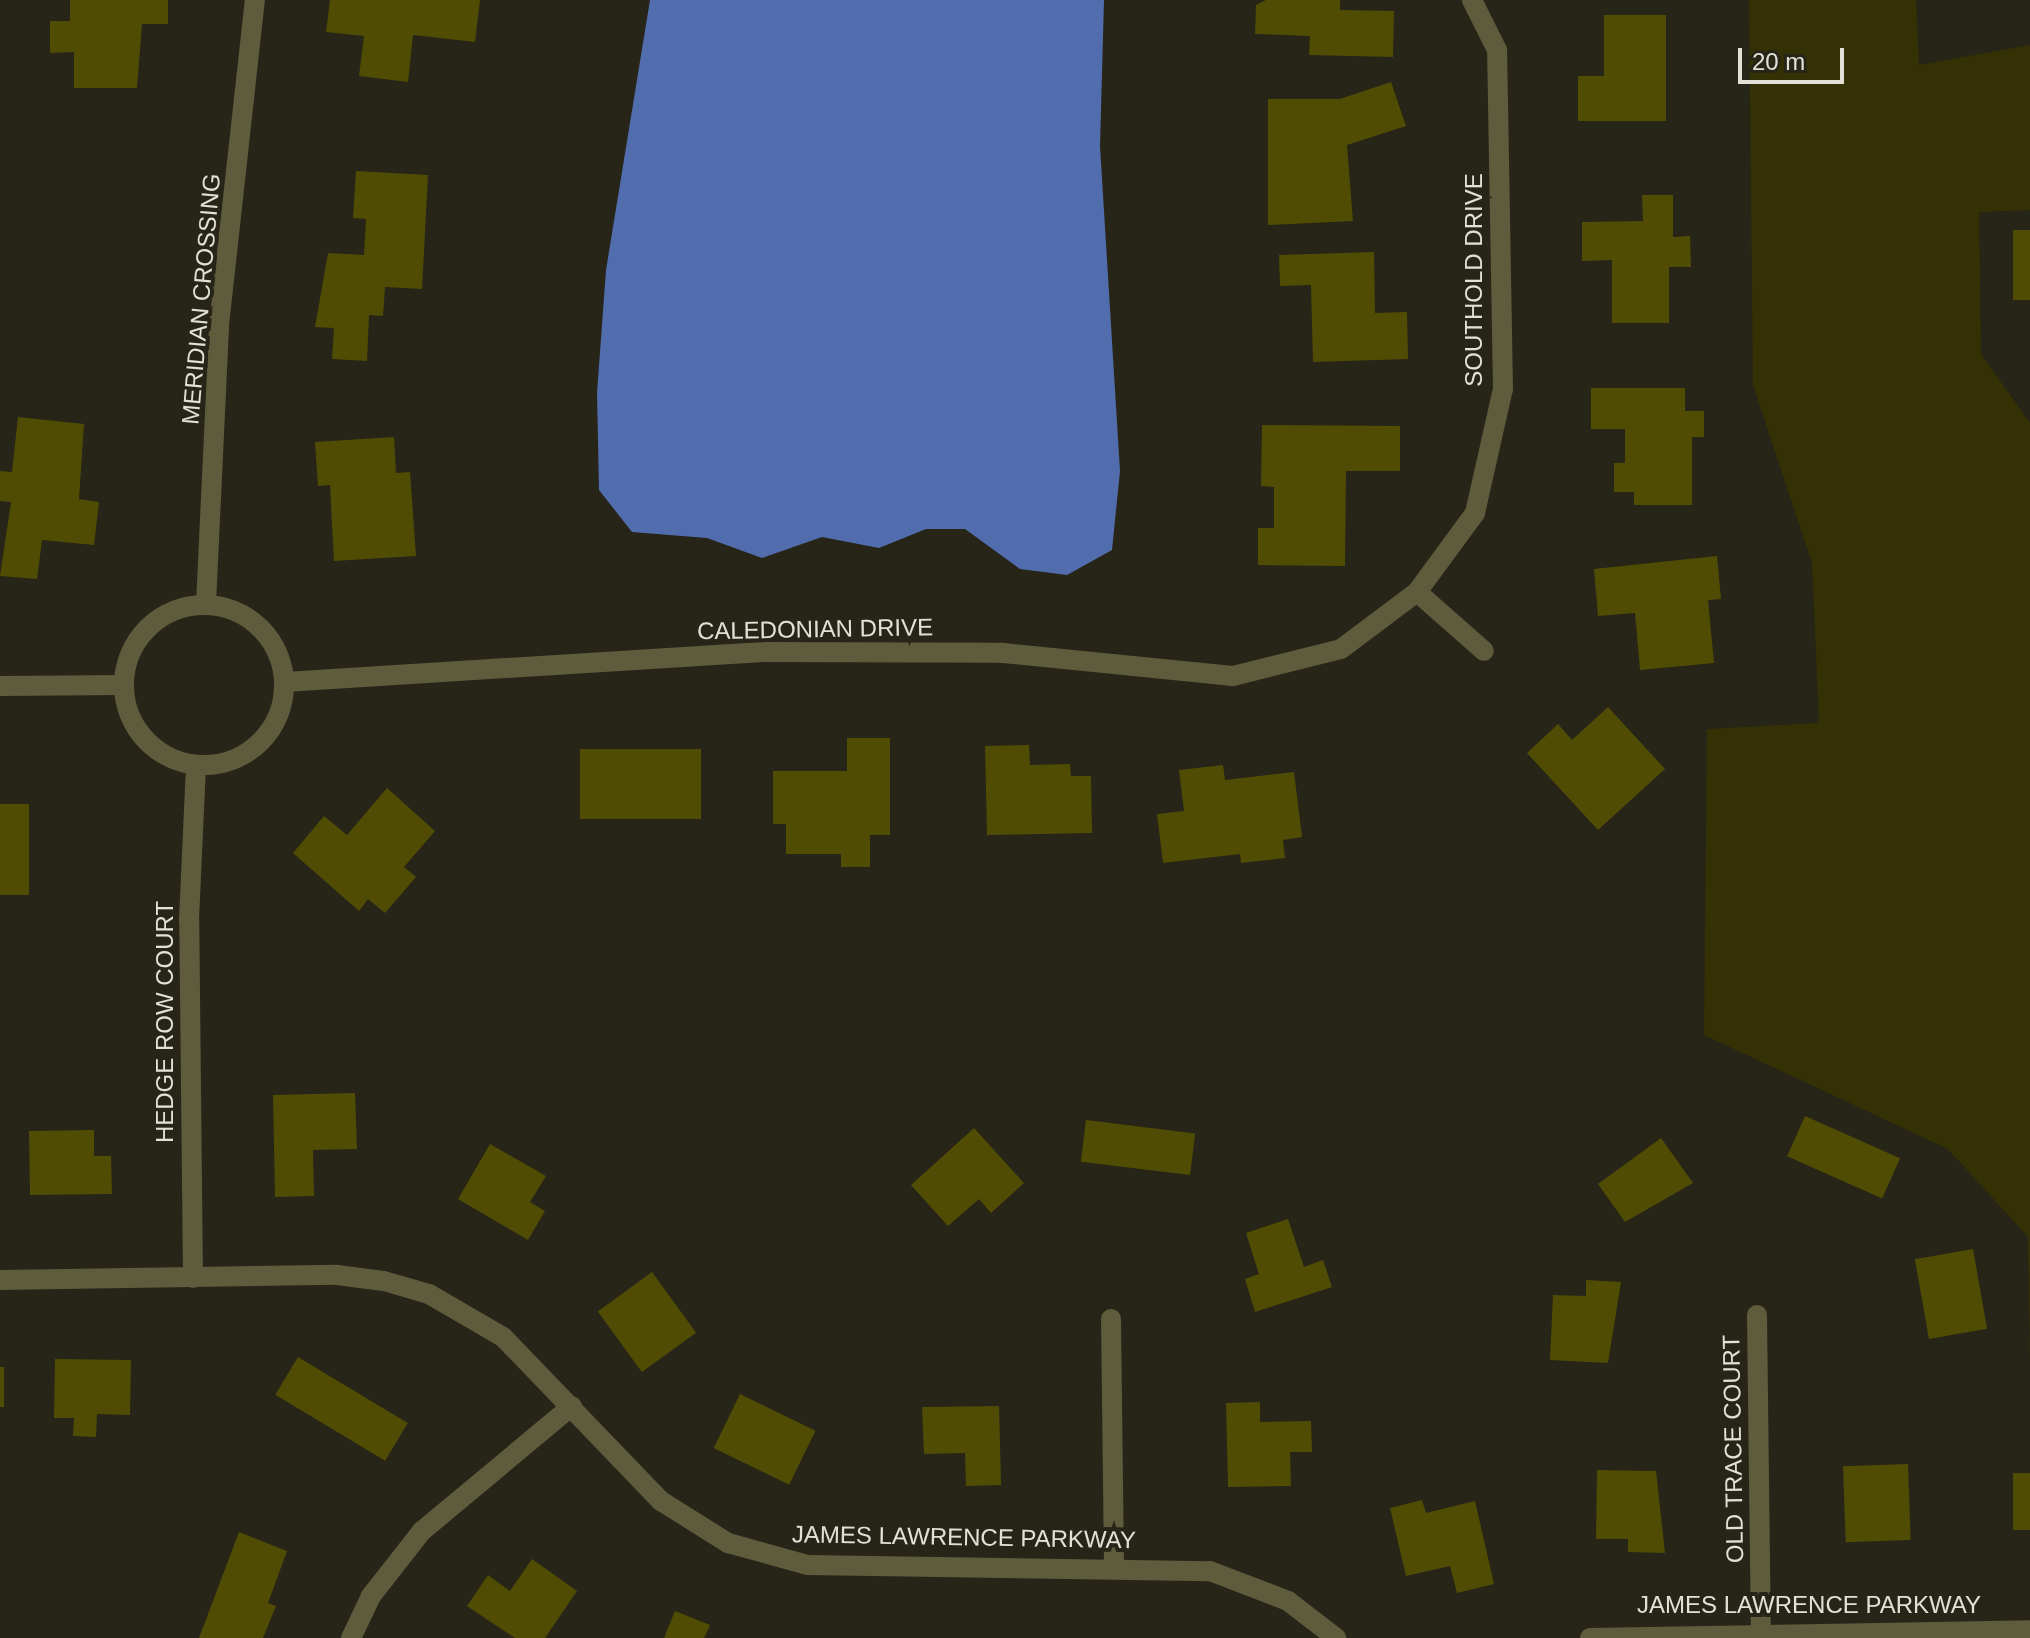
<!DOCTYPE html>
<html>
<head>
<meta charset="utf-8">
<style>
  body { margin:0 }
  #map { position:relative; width:2030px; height:1638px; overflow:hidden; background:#262518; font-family:Arial,sans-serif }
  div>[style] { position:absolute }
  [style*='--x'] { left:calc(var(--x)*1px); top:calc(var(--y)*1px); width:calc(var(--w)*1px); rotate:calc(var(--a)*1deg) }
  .green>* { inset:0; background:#343105 }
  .water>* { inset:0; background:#526dad }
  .building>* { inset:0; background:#514c04; transform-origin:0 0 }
  .minor>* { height:20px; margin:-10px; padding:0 10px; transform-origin:10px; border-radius:10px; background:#5e5c3c }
  .minor>.ring { margin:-10px; padding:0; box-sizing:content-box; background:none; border:20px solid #5e5c3c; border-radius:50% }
  span { translate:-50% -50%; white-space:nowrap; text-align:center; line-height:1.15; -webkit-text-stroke:8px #262518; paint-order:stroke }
  .street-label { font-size:24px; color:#e1e1d8 }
  .scale { position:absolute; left:1738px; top:48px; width:106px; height:36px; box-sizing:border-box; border:4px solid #e1e1d8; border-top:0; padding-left:10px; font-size:24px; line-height:28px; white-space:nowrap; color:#e1e1d8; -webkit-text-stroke:6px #262518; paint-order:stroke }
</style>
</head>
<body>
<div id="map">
  <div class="green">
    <div style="clip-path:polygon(1749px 0,1916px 0,1919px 65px,2030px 45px,2030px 210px,1979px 212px,1981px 354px,2030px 423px,2030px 1366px,2028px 1237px,1948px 1149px,1704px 1035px,1707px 729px,1819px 723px,1812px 563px,1753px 385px)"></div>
  </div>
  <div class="water">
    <div style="clip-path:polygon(650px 0,1104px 0,1100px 146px,1120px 471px,1112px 550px,1067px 575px,1020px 569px,965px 529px,926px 529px,879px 548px,822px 537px,762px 558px,707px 538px,632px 532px,599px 490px,597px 393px,606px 270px)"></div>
  </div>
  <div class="building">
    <div style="clip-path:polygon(70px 0,168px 0,168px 24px,142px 24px,137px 88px,74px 88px,74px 52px,50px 53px,50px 21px,70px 21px)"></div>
    <div style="clip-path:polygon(330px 0,480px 0,475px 42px,413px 35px,408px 82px,359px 76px,364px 36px,326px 32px)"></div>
    <div style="clip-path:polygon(1266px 0,1340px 0,1340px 10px,1394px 11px,1393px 57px,1309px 55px,1310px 36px,1255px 34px,1256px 5px)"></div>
    <div style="clip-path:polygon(1604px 15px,1666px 15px,1666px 121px,1578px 121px,1578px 76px,1604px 76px)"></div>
    <div style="clip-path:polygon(1391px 82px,1406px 126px,1347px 145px,1353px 221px,1268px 225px,1268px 99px,1340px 99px)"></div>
    <div style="clip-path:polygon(356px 171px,428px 175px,422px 289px,385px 287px,383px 316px,369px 315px,367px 361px,332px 359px,334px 328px,315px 327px,328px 253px,364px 255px,366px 219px,353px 218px)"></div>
    <div style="clip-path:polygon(1642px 195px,1673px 195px,1673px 237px,1690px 236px,1691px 267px,1669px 267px,1669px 323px,1612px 323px,1612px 260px,1582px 261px,1582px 222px,1643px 221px)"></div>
    <div style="left:2013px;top:230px;width:17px;height:70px"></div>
    <div style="clip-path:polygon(1374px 252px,1375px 313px,1407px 312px,1408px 359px,1313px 362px,1311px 285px,1280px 286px,1279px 255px)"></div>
    <div style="clip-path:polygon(1591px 388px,1685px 388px,1685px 411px,1704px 411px,1704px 437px,1692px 437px,1692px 505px,1634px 505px,1634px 492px,1614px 492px,1614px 463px,1625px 463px,1625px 429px,1591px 429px)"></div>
    <div style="clip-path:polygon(18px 417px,84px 424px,79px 499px,99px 502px,94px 545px,42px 540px,37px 579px,0 576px,11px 502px,0 501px,0 471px,12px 472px)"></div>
    <div style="clip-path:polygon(1262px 425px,1400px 426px,1400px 471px,1346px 471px,1345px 566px,1258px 565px,1258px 528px,1274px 528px,1274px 487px,1261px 486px)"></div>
    <div style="clip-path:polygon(394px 437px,396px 473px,410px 472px,416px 556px,334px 561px,330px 485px,318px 486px,315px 442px)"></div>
    <div style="clip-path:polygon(1717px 556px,1721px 599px,1708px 600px,1714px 663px,1640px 670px,1635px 613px,1598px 616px,1594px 569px)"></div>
    <div style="clip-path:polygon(1608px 707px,1665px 769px,1598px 830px,1527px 753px,1558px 724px,1572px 740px)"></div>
    <div style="clip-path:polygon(847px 738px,890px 738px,890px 835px,870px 835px,870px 867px,841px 867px,841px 854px,786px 854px,786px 824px,773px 824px,773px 771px,847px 771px)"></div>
    <div style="clip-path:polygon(1029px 745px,1030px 765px,1070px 764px,1071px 776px,1091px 776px,1092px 833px,987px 835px,985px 746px)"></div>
    <div style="left:701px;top:749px;width:70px;height:121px;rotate:90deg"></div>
    <div style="clip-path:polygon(1223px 765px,1225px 780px,1294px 772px,1302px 837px,1283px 840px,1285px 858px,1241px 863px,1240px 854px,1163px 863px,1157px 814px,1184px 811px,1179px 770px)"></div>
    <div style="clip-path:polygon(387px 788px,435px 831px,404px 867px,416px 877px,385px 913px,368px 899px,359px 911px,293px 853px,324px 816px,347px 835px)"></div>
    <div style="left:0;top:804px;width:29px;height:91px"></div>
    <div style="clip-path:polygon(355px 1093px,357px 1149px,313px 1150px,314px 1196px,275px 1197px,273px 1095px)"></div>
    <div style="left:1805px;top:1116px;width:104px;height:44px;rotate:24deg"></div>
    <div style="left:1086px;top:1120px;width:110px;height:42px;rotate:7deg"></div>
    <div style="clip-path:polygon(974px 1128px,1024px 1183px,991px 1213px,979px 1199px,948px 1226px,911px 1185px)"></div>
    <div style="clip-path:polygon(94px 1130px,94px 1156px,111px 1156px,112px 1194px,30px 1195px,29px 1131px)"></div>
    <div style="clip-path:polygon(1661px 1138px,1693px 1183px,1625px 1222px,1598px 1184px)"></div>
    <div style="clip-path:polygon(490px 1144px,546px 1176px,530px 1202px,545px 1211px,528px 1240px,458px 1199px)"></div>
    <div style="clip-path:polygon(1288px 1219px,1304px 1267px,1323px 1260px,1332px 1287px,1255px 1312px,1245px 1279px,1259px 1274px,1246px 1233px)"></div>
    <div style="left:1973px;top:1249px;width:81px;height:59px;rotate:80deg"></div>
    <div style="left:652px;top:1272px;width:75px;height:67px;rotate:54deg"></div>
    <div style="clip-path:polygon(1586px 1280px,1621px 1282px,1608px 1363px,1550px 1360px,1553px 1295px,1586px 1296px)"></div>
    <div style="left:298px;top:1357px;width:128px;height:44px;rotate:31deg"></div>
    <div style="clip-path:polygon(55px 1359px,131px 1360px,130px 1415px,97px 1414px,96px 1437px,73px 1436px,74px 1418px,54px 1418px)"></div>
    <div style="left:0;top:1367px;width:4px;height:40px"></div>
    <div style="left:740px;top:1394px;width:84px;height:60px;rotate:26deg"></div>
    <div style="clip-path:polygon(1260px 1402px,1260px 1422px,1311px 1421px,1312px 1452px,1290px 1452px,1291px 1486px,1228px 1487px,1226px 1403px)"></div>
    <div style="clip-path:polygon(999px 1406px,1001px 1485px,966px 1486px,965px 1453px,924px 1454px,922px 1407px)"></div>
    <div style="left:1908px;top:1464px;width:76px;height:65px;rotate:88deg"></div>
    <div style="clip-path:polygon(1597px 1470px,1656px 1471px,1665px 1553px,1628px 1552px,1628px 1539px,1596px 1539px)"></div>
    <div style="left:2013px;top:1473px;width:17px;height:57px"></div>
    <div style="clip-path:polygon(1422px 1500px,1426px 1513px,1475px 1501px,1494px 1584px,1457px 1593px,1450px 1566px,1406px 1576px,1390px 1508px)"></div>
    <div style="clip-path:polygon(239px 1532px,287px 1551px,268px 1603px,276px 1606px,263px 1638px,199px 1638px)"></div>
    <div style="clip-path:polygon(532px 1559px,577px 1591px,545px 1638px,515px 1638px,467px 1606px,488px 1575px,510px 1591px)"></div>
    <div style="clip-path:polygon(675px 1611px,710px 1625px,704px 1638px,664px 1638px)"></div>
  </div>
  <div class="minor">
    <div style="--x:1417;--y:592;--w:89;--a:41.4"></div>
    <div style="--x:206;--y:604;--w:279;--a:-87.3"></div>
    <div style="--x:219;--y:325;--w:327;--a:-83.7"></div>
    <div class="ring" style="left:124px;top:605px;width:140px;height:140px"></div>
    <div style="--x:285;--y:682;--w:475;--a:-3.6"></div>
    <div style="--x:759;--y:652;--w:244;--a:0.2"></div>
    <div style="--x:1003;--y:653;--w:231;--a:5.7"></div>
    <div style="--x:1233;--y:676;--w:111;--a:-14"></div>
    <div style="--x:1341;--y:649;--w:95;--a:-36.9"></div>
    <div style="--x:1417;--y:592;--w:98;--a:-53.7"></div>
    <div style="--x:1475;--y:513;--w:127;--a:-77.3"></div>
    <div style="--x:1503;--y:389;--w:339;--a:-91"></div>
    <div style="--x:1497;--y:50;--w:56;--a:-116.6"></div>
    <div style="--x:0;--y:686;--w:123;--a:-0.5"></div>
    <div style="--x:193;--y:1278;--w:358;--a:-90.6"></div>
    <div style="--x:189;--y:920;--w:154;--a:-87.4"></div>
    <div style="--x:0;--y:1280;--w:337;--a:-0.9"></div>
    <div style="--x:337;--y:1275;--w:47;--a:7.3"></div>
    <div style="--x:384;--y:1281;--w:47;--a:16.1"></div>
    <div style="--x:429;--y:1294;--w:86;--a:30.2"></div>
    <div style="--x:503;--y:1337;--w:228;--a:46.1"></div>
    <div style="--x:661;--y:1501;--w:79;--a:32.1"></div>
    <div style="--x:728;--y:1543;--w:83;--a:15.4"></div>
    <div style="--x:808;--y:1565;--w:402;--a:0.9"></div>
    <div style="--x:1210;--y:1571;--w:84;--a:21"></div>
    <div style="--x:1288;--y:1601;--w:61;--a:37.6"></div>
    <div style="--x:1757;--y:1315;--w:316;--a:89.3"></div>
    <div style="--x:1111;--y:1319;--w:246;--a:89.3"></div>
    <div style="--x:351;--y:1638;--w:47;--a:-64.5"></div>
    <div style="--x:371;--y:1596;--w:83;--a:-51.9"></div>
    <div style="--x:422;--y:1531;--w:195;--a:-39.8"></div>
    <div style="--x:1590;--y:1638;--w:440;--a:-1"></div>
  </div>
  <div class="street-label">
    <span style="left:1474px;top:280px;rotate:-90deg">SOUTHOLD DRIVE</span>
    <span style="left:201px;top:299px;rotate:-85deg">MERIDIAN CROSSING</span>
    <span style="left:815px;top:629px;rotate:-1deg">CALEDONIAN DRIVE</span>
    <span style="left:165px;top:1022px;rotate:-90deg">HEDGE ROW COURT</span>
    <span style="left:1733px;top:1449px;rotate:-91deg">OLD TRACE COURT</span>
    <span style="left:964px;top:1537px;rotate:1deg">JAMES LAWRENCE PARKWAY</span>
    <span style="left:1809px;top:1605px">JAMES LAWRENCE PARKWAY</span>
  </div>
  <div class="scale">20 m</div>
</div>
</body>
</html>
